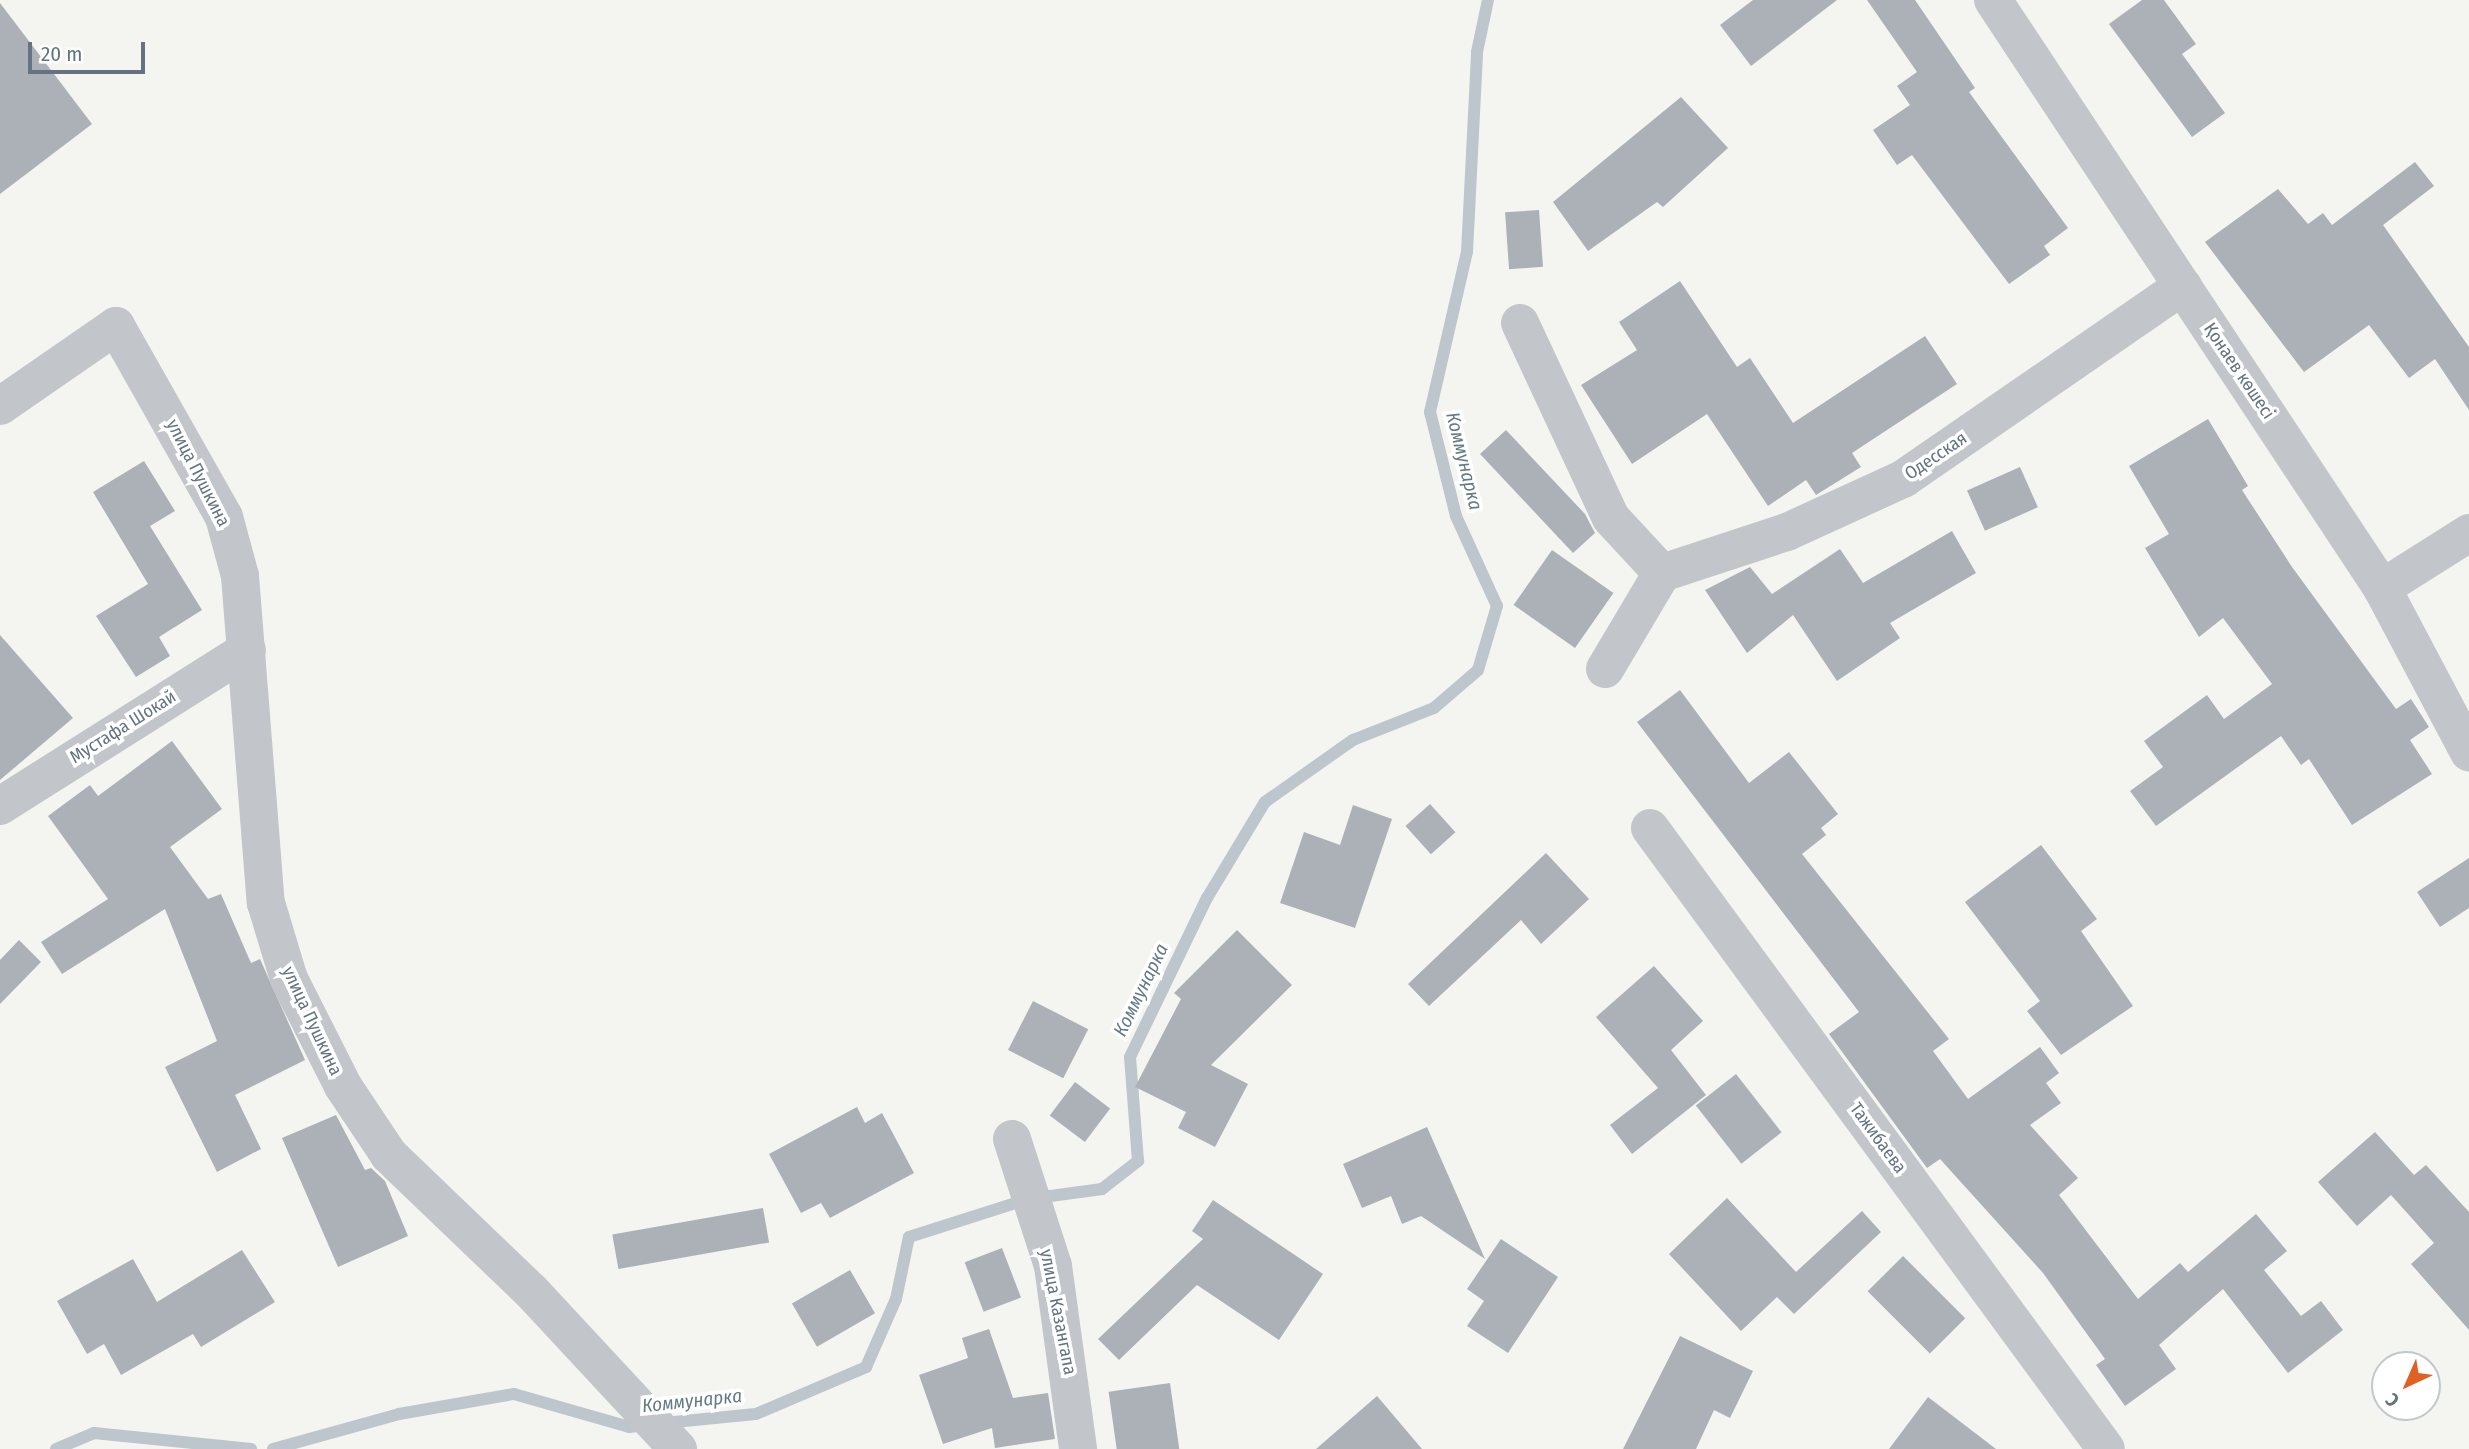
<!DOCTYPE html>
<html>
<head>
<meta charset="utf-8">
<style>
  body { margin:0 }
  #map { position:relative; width:2469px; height:1449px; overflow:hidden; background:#f4f5f1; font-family:"Fira Sans Condensed",sans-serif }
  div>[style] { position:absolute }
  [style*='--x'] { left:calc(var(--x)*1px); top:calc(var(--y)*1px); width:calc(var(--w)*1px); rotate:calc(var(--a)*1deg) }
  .stream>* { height:12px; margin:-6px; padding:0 6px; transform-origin:6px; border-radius:6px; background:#bdc6cc }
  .building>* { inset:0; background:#abb1b7; transform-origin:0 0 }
  .minor>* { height:38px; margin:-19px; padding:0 19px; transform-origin:19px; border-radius:19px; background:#c2c5c9 }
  span { translate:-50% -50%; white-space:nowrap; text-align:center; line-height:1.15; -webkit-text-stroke:7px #fff; paint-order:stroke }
  .street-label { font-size:18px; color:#647282 }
  .water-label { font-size:19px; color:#647a85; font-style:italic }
  .north { position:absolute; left:2371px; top:1351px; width:70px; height:70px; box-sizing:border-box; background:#fff; border:2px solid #c1c7cd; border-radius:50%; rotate:224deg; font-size:19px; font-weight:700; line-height:28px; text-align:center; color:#647282 }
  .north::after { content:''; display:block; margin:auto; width:24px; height:32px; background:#e16125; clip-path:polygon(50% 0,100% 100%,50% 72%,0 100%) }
  .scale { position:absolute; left:28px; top:42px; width:117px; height:32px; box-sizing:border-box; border:4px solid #647282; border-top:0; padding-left:9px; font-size:21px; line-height:24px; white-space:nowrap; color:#647282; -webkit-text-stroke:5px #fff; paint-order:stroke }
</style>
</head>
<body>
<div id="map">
  <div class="stream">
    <div style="--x:664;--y:1423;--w:92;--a:-5.6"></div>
    <div style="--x:756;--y:1414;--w:120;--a:-23.1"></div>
    <div style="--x:866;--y:1367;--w:74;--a:-66.2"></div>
    <div style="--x:896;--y:1299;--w:63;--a:-78.2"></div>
    <div style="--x:909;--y:1237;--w:125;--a:-17.7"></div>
    <div style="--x:1028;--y:1199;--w:75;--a:-7.7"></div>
    <div style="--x:1102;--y:1189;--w:46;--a:-37.9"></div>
    <div style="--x:1138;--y:1161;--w:104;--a:-94.4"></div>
    <div style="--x:1130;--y:1057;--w:177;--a:-64.2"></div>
    <div style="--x:1207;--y:898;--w:112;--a:-58.9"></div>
    <div style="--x:1265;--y:802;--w:108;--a:-35.2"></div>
    <div style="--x:1353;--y:740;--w:87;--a:-21.6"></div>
    <div style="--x:1434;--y:708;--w:58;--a:-40.8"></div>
    <div style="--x:1478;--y:670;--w:67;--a:-73.5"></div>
    <div style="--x:1497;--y:606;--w:99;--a:-114.5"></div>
    <div style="--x:1456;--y:516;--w:107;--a:-104"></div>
    <div style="--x:1430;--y:412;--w:164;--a:-77"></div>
    <div style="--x:1467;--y:252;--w:200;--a:-87.1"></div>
    <div style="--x:1477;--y:52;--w:53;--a:-78.1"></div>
    <div style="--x:56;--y:1449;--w:41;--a:-22.8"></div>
    <div style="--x:94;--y:1433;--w:158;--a:5.8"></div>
    <div style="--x:273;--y:1449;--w:131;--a:-15.5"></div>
    <div style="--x:399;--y:1414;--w:117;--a:-9.9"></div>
    <div style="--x:514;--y:1394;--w:120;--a:16"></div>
    <div style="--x:629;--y:1427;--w:17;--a:-7"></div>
  </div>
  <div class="building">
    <div style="clip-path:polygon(1753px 0,1837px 0,1751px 66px,1720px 25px)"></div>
    <div style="clip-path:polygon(1867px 0,1915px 0,1975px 88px,1969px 92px,2068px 228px,2044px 246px,2050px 255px,2009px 284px,1912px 155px,1897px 165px,1873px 130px,1910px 105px,1897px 86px,1917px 72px)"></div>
    <div style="clip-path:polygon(2142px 0,2164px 0,2196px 44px,2182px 54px,2225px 113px,2192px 137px,2109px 24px)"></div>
    <div style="clip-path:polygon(0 3px,92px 124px,0 194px)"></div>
    <div style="clip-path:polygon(1681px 97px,1728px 148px,1663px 207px,1657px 202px,1588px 251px,1553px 202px)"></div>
    <div style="clip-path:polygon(2415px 162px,2434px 186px,2383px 225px,2469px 347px,2469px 410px,2435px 359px,2409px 378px,2369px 325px,2304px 372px,2205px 242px,2278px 189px,2308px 224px,2323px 213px,2332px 225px)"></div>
    <div style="left:1539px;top:210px;width:57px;height:34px;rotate:86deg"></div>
    <div style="clip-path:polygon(1680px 281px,1737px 367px,1750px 358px,1793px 423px,1925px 336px,1957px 384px,1852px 453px,1861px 467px,1816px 495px,1806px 480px,1768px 506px,1707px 414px,1632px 464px,1581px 385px,1637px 350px,1619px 322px)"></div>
    <div style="clip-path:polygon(2208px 419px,2248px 486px,2242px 490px,2292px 567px,2396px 709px,2411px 699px,2429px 727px,2410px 740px,2432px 774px,2352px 825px,2309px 759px,2301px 765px,2281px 736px,2156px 826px,2130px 791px,2163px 767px,2144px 741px,2207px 695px,2224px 719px,2272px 684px,2223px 618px,2199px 637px,2145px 548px,2169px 534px,2129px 466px)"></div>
    <div style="clip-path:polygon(1506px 430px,1585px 514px,1595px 533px,1573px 553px,1480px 454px)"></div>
    <div style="clip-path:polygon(144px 461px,175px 511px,150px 526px,202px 610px,159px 637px,170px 656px,136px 677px,96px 616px,148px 584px,93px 492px)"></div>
    <div style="left:2020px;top:467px;width:44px;height:58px;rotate:66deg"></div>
    <div style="clip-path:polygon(1952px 531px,1976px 573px,1890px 623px,1900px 638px,1837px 681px,1793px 615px,1747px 653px,1705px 590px,1750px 567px,1772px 594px,1840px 549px,1863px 583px)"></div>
    <div style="left:1552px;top:550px;width:75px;height:67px;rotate:35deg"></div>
    <div style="clip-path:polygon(0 635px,73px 718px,0 780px)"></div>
    <div style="clip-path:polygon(1680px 690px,1749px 783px,1789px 752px,1838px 814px,1821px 828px,1826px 835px,1802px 854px,1949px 1039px,1933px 1051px,1968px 1099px,2040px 1047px,2059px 1073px,2046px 1083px,2061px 1103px,2030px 1125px,2078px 1178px,2059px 1195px,2138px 1299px,2180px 1263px,2188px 1272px,2256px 1214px,2287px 1251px,2264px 1270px,2301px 1316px,2321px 1301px,2343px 1330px,2288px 1373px,2223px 1289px,2159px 1345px,2176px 1369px,2125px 1406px,2096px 1365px,2105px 1359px,2043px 1273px,1940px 1159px,1927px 1168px,1829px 1034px,1859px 1012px,1637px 722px)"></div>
    <div style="clip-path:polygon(172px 741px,222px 809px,170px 847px,208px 899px,221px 894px,251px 963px,260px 959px,305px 1060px,235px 1095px,261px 1149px,217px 1172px,165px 1067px,217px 1041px,165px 909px,62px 974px,41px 942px,108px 899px,48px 816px,90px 785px,98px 796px)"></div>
    <div style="left:1430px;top:804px;width:38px;height:33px;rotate:48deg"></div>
    <div style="clip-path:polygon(1353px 805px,1392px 819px,1355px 928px,1280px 903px,1304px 832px,1340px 845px)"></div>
    <div style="clip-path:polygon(2041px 845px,2097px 919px,2081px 931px,2133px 1006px,2061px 1055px,2027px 1011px,2040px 1001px,1965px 902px)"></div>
    <div style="clip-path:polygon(1546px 853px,1589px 899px,1541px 944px,1521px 920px,1429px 1006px,1408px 984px)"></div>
    <div style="clip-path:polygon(2469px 858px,2469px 908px,2440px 927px,2417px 892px)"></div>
    <div style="clip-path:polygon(1237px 930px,1292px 985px,1211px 1065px,1248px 1084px,1215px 1147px,1178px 1128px,1186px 1112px,1135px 1087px,1181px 999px,1174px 993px)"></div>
    <div style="clip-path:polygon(19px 940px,41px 962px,0 1004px,0 960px)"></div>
    <div style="clip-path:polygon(1654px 966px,1703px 1021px,1671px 1050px,1706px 1095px,1632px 1154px,1610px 1125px,1658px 1088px,1596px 1017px)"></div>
    <div style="left:1033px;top:1001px;width:62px;height:55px;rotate:27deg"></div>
    <div style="left:1736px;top:1074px;width:74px;height:51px;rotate:52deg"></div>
    <div style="left:1075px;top:1082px;width:44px;height:42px;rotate:37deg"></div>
    <div style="clip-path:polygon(857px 1107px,865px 1123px,882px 1113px,914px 1173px,830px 1218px,821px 1203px,801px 1213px,769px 1154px)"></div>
    <div style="clip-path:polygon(336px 1115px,365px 1170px,371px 1168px,385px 1181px,408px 1236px,338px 1267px,282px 1138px)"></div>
    <div style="clip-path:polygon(1427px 1127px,1485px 1259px,1421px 1216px,1402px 1224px,1391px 1196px,1362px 1208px,1343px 1164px)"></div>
    <div style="clip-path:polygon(2375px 1132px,2414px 1175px,2426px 1165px,2469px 1212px,2469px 1330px,2411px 1264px,2434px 1243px,2391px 1195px,2357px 1226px,2318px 1182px)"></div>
    <div style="clip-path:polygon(1727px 1198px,1796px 1272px,1862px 1211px,1881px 1232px,1794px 1314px,1777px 1297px,1741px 1331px,1669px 1254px)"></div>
    <div style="clip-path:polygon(1213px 1200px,1323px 1274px,1279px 1340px,1197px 1285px,1119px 1360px,1098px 1339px,1203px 1239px,1192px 1231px)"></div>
    <div style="left:763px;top:1208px;width:35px;height:153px;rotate:80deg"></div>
    <div style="clip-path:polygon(1501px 1239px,1558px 1277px,1508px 1353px,1467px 1326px,1484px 1301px,1467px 1289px)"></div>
    <div style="left:1002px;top:1248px;width:53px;height:40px;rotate:69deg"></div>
    <div style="clip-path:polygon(242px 1250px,275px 1302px,201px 1347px,193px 1334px,121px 1375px,104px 1344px,87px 1354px,57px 1301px,133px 1259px,157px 1302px)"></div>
    <div style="left:1903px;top:1256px;width:88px;height:50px;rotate:45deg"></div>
    <div style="left:850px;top:1270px;width:50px;height:67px;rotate:60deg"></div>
    <div style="clip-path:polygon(989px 1329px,1013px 1398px,1048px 1393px,1055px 1439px,995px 1448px,992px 1428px,943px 1444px,919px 1375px,968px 1358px,962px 1338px)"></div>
    <div style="clip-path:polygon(1680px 1336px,1753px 1371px,1730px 1418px,1714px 1410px,1696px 1449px,1623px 1449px)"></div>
    <div style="left:1170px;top:1383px;width:67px;height:62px;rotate:82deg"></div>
    <div style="clip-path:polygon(1377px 1396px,1422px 1449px,1316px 1449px)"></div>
    <div style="clip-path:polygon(1928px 1397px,1996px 1449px,1889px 1449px)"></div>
  </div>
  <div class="minor">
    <div style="--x:1993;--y:0;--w:705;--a:56.51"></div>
    <div style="--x:2382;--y:588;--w:186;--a:62.1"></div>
    <div style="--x:1520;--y:323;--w:215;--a:65"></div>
    <div style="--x:1611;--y:518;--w:75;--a:47.2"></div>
    <div style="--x:0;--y:406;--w:141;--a:-34.6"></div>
    <div style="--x:116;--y:326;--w:219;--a:60.5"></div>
    <div style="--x:224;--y:517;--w:61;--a:74.8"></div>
    <div style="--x:240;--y:576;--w:328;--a:85.5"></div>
    <div style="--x:266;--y:903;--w:79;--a:73.2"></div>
    <div style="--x:289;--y:979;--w:120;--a:63.2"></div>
    <div style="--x:343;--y:1086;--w:83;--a:56.3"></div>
    <div style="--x:389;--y:1155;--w:197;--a:43.8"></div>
    <div style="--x:531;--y:1291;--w:216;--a:47.1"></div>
    <div style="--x:2382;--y:588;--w:103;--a:-32.3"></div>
    <div style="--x:1605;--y:669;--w:112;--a:-59.3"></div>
    <div style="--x:1662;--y:573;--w:132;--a:-18.2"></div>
    <div style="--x:1787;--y:532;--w:128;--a:-24.6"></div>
    <div style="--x:1903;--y:479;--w:340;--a:-34.6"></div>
    <div style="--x:0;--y:806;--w:292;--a:-32.3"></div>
    <div style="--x:1650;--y:828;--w:770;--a:53.71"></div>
    <div style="--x:1012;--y:1139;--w:133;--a:72.1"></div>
    <div style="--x:1053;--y:1266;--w:185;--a:82.2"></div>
  </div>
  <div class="street-label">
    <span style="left:2239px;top:371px;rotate:56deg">Қонаев көшесі</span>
    <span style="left:1936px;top:456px;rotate:-34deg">Одесская</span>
    <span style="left:198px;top:473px;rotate:63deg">улица Пушкина</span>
    <span style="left:123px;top:727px;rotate:-32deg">Мустафа Шокай</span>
    <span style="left:312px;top:1021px;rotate:65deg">улица Пушкина</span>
    <span style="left:1878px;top:1138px;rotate:54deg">Тажибаева</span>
    <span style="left:1058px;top:1312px;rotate:79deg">улица Казангапа</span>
  </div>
  <div class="water-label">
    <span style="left:1464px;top:461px;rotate:76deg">Коммунарка</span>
    <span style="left:1141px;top:990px;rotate:-64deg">Коммунарка</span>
    <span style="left:692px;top:1401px;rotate:-6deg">Коммунарка</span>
  </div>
  <div class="north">С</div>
  <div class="scale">20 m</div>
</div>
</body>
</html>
